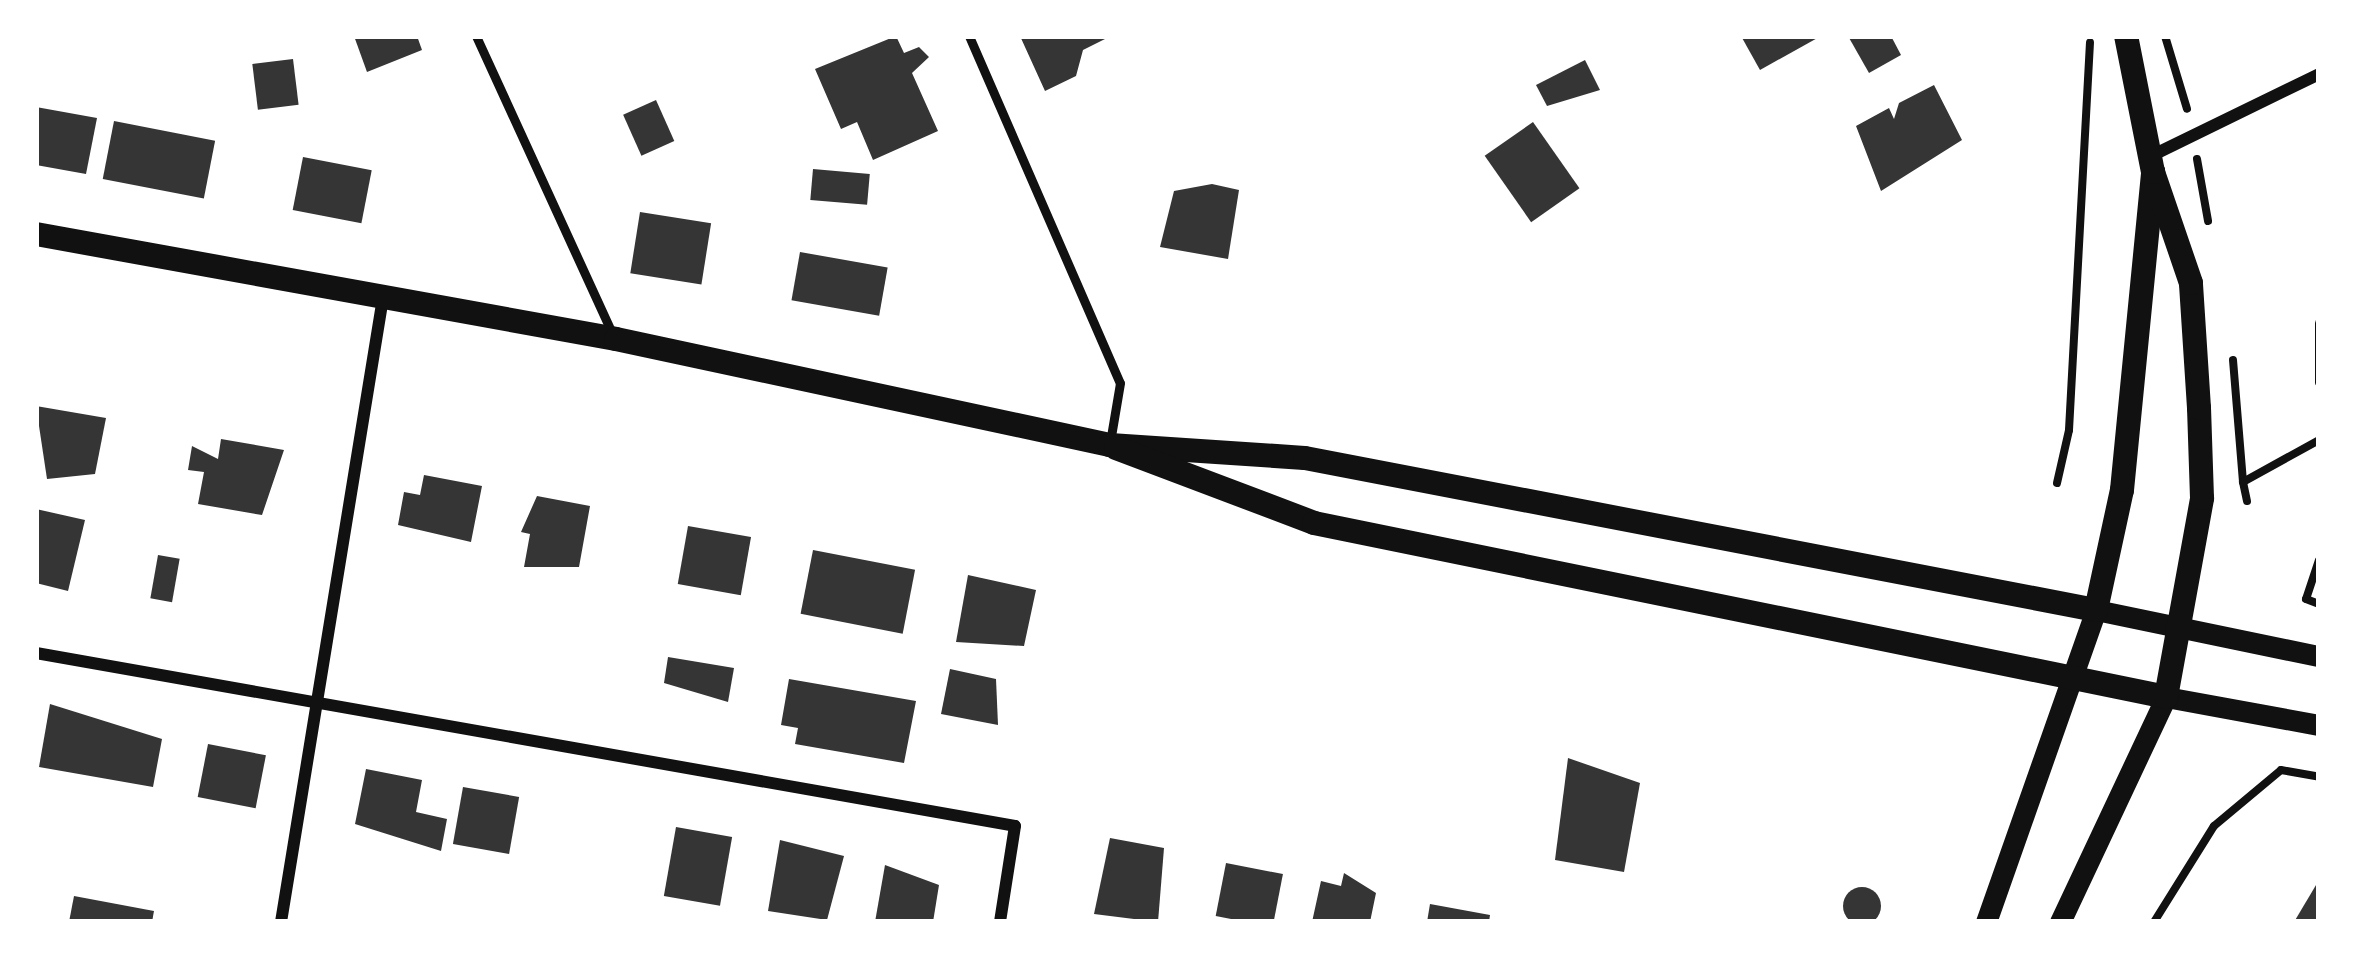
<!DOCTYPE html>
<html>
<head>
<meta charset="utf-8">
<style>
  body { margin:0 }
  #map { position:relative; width:2355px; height:958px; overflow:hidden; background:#fff; font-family:Ubuntu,sans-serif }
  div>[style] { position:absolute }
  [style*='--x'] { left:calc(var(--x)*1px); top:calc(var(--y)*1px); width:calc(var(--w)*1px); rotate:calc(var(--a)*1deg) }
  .building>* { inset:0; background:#353535; transform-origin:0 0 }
  .round { border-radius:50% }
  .path>* { height:8px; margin:-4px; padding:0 4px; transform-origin:4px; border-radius:4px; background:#111 }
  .service>* { height:9px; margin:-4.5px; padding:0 4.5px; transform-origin:4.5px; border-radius:4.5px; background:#111 }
  .minor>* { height:12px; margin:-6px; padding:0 6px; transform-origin:6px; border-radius:6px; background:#111 }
  .tertiary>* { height:21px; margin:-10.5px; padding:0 10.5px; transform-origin:10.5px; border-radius:10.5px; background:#111 }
  .secondary>* { height:24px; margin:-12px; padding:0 12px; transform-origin:12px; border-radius:12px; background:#111 }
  span { translate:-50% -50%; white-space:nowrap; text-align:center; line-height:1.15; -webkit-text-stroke:9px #fff; paint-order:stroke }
  .frame { position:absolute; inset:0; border:39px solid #fff; pointer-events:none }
</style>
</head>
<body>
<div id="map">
  <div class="building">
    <div style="clip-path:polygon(354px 36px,417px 36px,422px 50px,367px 72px)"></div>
    <div style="clip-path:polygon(896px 36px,904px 53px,919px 47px,929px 57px,912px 73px,938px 131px,873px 160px,857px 122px,841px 129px,815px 69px)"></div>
    <div style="clip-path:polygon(1020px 36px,1111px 36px,1083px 50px,1076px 76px,1045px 91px)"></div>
    <div style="clip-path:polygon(1741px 36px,1821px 36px,1760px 70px)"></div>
    <div style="clip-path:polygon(1848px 36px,1891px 36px,1901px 55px,1869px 73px)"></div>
    <div style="left:293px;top:59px;width:46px;height:41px;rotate:83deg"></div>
    <div style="clip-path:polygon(1585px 60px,1600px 90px,1547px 106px,1536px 85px)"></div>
    <div style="clip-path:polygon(1934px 85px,1962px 140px,1881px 191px,1856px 126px,1889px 108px,1894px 119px,1899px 103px)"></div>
    <div style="left:656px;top:100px;width:45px;height:36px;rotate:66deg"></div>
    <div style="clip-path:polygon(36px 107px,97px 118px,86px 174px,36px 165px)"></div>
    <div style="left:114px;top:121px;width:103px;height:59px;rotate:11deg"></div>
    <div style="left:1533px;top:122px;width:81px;height:59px;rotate:55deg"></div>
    <div style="left:303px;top:157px;width:70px;height:54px;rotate:11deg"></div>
    <div style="left:813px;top:169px;width:57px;height:31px;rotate:5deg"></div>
    <div style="clip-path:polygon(1212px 184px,1239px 190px,1228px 259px,1160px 247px,1174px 191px)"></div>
    <div style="left:640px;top:212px;width:72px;height:62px;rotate:9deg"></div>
    <div style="left:800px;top:252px;width:89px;height:49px;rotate:10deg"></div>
    <div style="clip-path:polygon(36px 406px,106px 418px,95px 474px,47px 479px)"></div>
    <div style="clip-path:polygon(221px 439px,284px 450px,262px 515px,198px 504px,204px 472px,188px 470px,192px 446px,218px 459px)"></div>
    <div style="clip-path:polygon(424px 475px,482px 486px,471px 542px,398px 525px,404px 492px,420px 495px)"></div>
    <div style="clip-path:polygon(537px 496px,590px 506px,579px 567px,524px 567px,530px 534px,521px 532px)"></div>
    <div style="clip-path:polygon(36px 509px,85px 520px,68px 591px,36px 583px)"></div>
    <div style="left:688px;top:526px;width:64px;height:59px;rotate:10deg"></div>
    <div style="left:813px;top:550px;width:104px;height:65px;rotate:11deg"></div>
    <div style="left:158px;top:555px;width:22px;height:44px;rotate:10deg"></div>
    <div style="clip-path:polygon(968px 575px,1036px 590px,1024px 646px,956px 642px)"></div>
    <div style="clip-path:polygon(668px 657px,734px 668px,728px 702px,664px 683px)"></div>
    <div style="clip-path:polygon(950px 669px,996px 679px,998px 725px,941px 714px)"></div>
    <div style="clip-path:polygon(789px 679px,916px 701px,904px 763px,795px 744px,798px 728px,781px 725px)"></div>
    <div style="clip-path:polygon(50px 704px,162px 739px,153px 787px,39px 767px)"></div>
    <div style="left:208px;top:744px;width:59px;height:54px;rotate:11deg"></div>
    <div style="clip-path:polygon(1568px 758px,1640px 783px,1624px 872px,1555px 860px)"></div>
    <div style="clip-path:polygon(366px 769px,422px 780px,416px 812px,447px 819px,441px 851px,355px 824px)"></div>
    <div style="left:463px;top:787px;width:57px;height:58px;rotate:10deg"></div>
    <div style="left:676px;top:827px;width:57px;height:70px;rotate:10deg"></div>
    <div style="clip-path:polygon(1110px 838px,1164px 848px,1158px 922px,1094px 914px)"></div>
    <div style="clip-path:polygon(780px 840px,844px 856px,827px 920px,768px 911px)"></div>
    <div style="left:1226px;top:863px;width:58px;height:54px;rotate:11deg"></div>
    <div style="clip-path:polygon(885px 865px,939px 885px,933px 922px,875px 922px)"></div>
    <div style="clip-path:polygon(1344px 873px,1376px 893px,1370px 922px,1312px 922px,1321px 881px,1341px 886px)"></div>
    <div style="clip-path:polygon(2319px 880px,2319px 922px,2294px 922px)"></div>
    <div class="round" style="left:1843px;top:887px;width:38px;height:38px"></div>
    <div style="clip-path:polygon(74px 896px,154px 911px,152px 922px,69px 922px)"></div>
    <div style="clip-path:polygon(1430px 904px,1490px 915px,1489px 922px,1427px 922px)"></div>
  </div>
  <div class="path">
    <div style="--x:2165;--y:36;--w:76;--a:73.2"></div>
    <div style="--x:2197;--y:159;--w:63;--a:79.9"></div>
    <div style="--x:2233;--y:360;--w:122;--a:85.3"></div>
    <div style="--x:2057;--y:483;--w:54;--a:-77.2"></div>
    <div style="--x:2069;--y:430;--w:388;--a:-86.9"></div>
    <div style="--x:2247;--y:501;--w:19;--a:-102"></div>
    <div style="--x:2243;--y:482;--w:87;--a:-28.9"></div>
    <div style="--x:2319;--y:560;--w:41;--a:108.4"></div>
    <div style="--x:2306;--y:599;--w:14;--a:21"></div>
    <div style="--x:2154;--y:922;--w:113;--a:-58"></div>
    <div style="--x:2214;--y:826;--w:87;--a:-39.9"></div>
    <div style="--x:2281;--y:770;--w:39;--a:10"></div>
  </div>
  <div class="service">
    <div style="--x:476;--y:36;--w:329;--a:65.4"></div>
    <div style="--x:969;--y:36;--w:378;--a:66.5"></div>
    <div style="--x:1120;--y:383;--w:60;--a:99.6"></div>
    <div style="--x:2319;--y:323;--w:59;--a:90"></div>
  </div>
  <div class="minor">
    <div style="--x:2151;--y:156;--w:187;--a:-26"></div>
    <div style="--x:36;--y:653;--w:994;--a:10.02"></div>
    <div style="--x:1015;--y:826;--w:97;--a:98.9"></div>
    <div style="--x:281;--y:922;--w:632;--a:-80.72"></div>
  </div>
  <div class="tertiary">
    <div style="--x:1986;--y:922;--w:331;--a:-70.6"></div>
    <div style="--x:2096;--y:610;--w:228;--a:11.7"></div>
    <div style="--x:2060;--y:922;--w:249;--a:-64.8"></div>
    <div style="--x:2166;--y:697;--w:156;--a:10.4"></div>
  </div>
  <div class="secondary">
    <div style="--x:36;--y:234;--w:589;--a:10.26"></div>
    <div style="--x:616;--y:339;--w:505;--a:12.11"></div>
    <div style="--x:1110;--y:445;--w:195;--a:3.8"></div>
    <div style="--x:1305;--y:458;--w:805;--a:10.88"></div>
    <div style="--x:2096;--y:610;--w:123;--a:-77.8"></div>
    <div style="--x:2122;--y:490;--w:320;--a:-84.4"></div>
    <div style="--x:1116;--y:448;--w:212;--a:20.7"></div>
    <div style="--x:1314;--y:523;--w:870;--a:11.54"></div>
    <div style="--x:2166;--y:697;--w:202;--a:-79.7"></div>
    <div style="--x:2202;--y:498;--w:90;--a:-91.9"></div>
    <div style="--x:2199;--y:408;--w:125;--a:-93.7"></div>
    <div style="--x:2191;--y:283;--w:117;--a:-108.9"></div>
    <div style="--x:2153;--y:172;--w:139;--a:-101.2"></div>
  </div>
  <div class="frame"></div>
</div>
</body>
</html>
